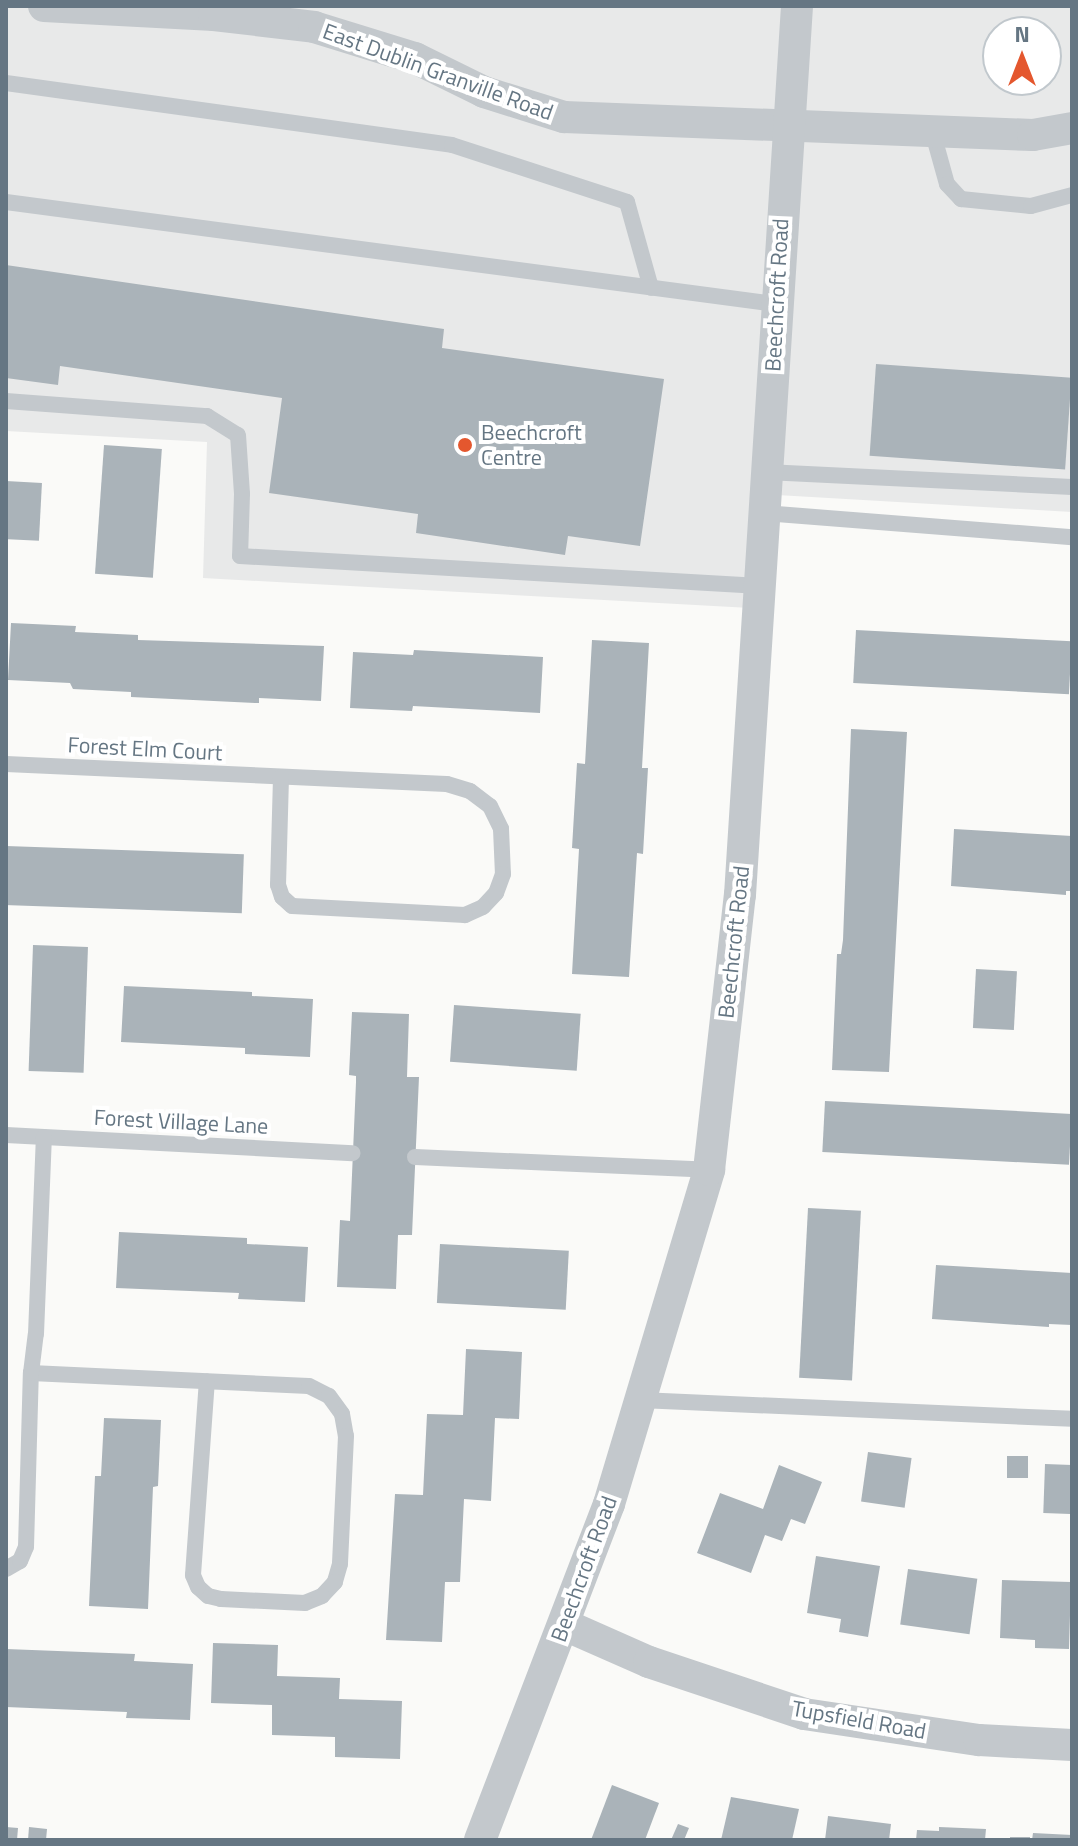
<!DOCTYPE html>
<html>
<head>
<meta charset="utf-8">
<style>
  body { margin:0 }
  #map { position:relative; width:1078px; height:1846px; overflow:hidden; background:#fafaf8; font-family:"Titillium Web",sans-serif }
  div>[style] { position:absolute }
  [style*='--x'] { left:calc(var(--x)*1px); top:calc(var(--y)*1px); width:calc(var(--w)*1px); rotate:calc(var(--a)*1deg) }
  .built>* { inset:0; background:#e8e9e9 }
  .building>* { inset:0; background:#aab3b9; transform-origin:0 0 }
  .service>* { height:16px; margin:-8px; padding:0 8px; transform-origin:8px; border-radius:8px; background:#c3c8cc }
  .minor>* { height:32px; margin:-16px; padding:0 16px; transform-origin:16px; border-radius:16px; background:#c3c8cc }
  .dots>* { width:22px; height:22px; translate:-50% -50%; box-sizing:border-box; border:4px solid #fff; border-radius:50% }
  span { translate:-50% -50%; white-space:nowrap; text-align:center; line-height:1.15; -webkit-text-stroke:8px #fff; paint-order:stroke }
  .street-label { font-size:22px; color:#657683 }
  .poi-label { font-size:22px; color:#657683 }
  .left { translate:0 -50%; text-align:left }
  .frame { position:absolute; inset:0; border:8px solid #657683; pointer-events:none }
  .north { position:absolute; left:982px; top:16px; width:80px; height:80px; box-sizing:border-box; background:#fff; border:2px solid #c1c8cd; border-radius:50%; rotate:0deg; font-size:22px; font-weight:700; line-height:32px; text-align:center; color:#657683 }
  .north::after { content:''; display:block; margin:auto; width:28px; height:36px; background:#e4572e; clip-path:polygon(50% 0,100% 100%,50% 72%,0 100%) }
</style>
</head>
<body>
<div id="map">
  <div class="built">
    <div style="clip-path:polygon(evenodd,6px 6px,1072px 6px,1072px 512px,777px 495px,769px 609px,203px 578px,207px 442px,6px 431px,6px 6px,998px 32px,1046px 32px,1046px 80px,998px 80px,998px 32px)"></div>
  </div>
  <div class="building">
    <div style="clip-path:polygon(6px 265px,444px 329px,442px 348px,664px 379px,640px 546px,568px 536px,565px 555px,416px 533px,418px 514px,269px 493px,282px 398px,60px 366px,58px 385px,6px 378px)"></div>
    <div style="left:876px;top:364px;width:196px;height:92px;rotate:4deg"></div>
    <div style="left:104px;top:445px;width:58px;height:129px;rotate:4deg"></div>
    <div style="left:6px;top:481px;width:36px;height:58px;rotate:3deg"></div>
    <div style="clip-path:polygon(11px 623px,76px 626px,75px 632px,138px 635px,138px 640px,324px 646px,321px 701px,259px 698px,259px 703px,255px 703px,131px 697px,131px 692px,73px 689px,70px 683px,8px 680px)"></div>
    <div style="left:856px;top:630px;width:216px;height:53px;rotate:3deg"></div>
    <div style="clip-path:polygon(592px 640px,649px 643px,642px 768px,648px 768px,643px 854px,637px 853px,629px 977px,572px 974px,579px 849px,572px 848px,577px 763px,585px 764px)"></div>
    <div style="clip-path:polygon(414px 650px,543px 657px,540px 713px,413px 706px,412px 711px,350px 708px,353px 652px,413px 655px)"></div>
    <div style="clip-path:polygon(851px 729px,907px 732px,889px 1072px,832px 1070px,837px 954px,841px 954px,843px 940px)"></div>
    <div style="clip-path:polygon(954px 829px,1072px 836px,1072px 891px,1066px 891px,1066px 895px,951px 886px)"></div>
    <div style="left:6px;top:846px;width:238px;height:59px;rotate:2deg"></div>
    <div style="left:33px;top:945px;width:55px;height:126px;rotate:2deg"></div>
    <div style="left:976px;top:969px;width:41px;height:59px;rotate:3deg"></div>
    <div style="clip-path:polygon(124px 986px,252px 992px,252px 996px,313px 999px,310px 1057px,245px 1054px,245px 1048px,121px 1042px)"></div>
    <div style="left:454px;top:1005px;width:127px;height:57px;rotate:4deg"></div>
    <div style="clip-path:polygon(352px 1012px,409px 1014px,407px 1077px,419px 1077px,412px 1235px,398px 1235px,396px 1289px,337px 1287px,340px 1220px,350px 1221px,356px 1082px,356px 1076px,349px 1075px)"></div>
    <div style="left:825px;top:1101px;width:247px;height:51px;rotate:3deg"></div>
    <div style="left:808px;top:1208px;width:53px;height:170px;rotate:3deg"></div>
    <div style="clip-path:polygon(119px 1232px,247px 1238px,247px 1244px,308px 1247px,305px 1302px,238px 1299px,239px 1293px,116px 1288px)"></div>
    <div style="left:440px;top:1244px;width:129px;height:59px;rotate:3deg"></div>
    <div style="clip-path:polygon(936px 1265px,1072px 1273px,1072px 1325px,1049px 1324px,1049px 1327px,932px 1319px)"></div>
    <div style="clip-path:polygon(466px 1349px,522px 1352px,519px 1419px,495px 1418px,491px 1501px,464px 1499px,460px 1582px,445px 1582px,442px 1642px,386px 1640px,395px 1494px,423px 1495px,427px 1414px,463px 1415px)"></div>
    <div style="clip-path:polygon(104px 1418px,161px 1420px,158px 1486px,153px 1487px,148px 1609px,89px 1606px,95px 1476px,101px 1476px)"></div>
    <div style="left:868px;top:1452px;width:44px;height:50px;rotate:8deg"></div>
    <div style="left:1007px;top:1456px;width:21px;height:22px"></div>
    <div style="left:1045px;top:1464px;width:27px;height:49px;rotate:2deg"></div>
    <div style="clip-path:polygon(779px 1465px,822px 1482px,805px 1524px,791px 1519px,782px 1541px,765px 1535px,751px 1573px,697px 1553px,720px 1493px,763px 1509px)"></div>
    <div style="clip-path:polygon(816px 1556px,880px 1566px,868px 1637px,839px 1632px,841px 1619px,807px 1613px)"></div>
    <div style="left:908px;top:1569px;width:70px;height:56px;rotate:8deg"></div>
    <div style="clip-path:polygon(1002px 1580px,1071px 1582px,1069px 1649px,1035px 1648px,1035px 1640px,1000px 1638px)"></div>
    <div style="clip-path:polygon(213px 1643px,278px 1645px,277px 1676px,340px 1678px,339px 1699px,402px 1701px,400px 1759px,335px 1757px,335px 1737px,272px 1735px,272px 1705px,211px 1703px)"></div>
    <div style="clip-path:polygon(6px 1649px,135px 1654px,134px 1661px,193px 1664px,190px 1720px,126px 1718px,127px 1712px,6px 1707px)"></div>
    <div style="clip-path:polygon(612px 1785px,659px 1803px,645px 1840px,591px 1840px)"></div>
    <div style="clip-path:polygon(731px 1797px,799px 1809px,792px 1840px,721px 1840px)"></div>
    <div style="clip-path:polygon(828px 1816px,891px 1824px,889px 1840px,825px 1840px)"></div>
    <div style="clip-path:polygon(678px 1824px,689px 1828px,684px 1840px,671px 1840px)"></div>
    <div style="clip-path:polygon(6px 1827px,18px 1828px,17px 1840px,6px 1840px)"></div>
    <div style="clip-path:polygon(29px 1827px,47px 1829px,46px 1840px,28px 1840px)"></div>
    <div style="clip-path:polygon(939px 1827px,986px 1829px,985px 1840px,916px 1840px,917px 1830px,939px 1831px)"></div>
    <div style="clip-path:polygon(1033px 1833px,1072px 1835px,1072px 1840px,1032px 1840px)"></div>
    <div style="left:1010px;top:1837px;width:20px;height:3px"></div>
  </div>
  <div class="service">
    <div style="--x:6;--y:83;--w:450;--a:7.9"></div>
    <div style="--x:452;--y:145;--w:184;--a:18"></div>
    <div style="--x:627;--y:202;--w:89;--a:74.4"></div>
    <div style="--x:932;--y:130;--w:56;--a:74.5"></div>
    <div style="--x:947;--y:184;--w:21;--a:47"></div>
    <div style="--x:961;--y:199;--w:70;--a:5.7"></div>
    <div style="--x:1031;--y:206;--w:42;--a:-15"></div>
    <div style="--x:6;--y:202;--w:777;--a:7.55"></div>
    <div style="--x:6;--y:401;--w:202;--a:4.3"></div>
    <div style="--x:207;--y:416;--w:36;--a:32"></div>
    <div style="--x:238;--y:435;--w:59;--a:86.1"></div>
    <div style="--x:242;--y:494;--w:62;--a:91.8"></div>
    <div style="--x:240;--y:556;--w:521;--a:3.3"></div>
    <div style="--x:766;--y:472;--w:306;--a:2.8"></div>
    <div style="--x:764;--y:513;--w:309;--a:4.5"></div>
    <div style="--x:6;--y:764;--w:441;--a:2.6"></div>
    <div style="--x:447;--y:784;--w:24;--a:17"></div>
    <div style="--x:470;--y:791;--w:25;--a:37"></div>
    <div style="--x:490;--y:806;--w:25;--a:64"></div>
    <div style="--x:501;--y:829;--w:45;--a:87.5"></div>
    <div style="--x:503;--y:874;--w:20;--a:110"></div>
    <div style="--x:496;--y:893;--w:19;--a:133"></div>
    <div style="--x:483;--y:907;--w:20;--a:156"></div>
    <div style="--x:465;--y:915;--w:173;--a:-177"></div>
    <div style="--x:292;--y:906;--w:13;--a:-138"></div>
    <div style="--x:282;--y:897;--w:13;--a:-108"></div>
    <div style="--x:278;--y:885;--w:108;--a:-88.4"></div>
    <div style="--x:6;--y:1135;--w:347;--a:3"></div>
    <div style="--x:415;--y:1157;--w:294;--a:2.5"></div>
    <div style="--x:31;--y:1373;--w:278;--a:2.7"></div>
    <div style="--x:309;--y:1386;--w:22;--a:27"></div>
    <div style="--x:329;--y:1396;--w:22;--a:54"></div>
    <div style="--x:342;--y:1414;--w:22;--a:80"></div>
    <div style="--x:346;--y:1436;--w:128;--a:92.7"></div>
    <div style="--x:340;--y:1564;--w:19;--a:106"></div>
    <div style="--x:335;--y:1582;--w:19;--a:133"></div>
    <div style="--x:322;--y:1596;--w:18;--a:158"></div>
    <div style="--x:305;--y:1603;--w:84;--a:-177.3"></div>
    <div style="--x:221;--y:1599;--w:13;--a:-167"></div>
    <div style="--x:208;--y:1596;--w:13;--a:-138"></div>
    <div style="--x:198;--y:1587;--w:13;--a:-113"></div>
    <div style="--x:193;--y:1575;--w:194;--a:-85.9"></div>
    <div style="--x:640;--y:1400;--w:432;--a:2.5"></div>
    <div style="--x:6;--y:1569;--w:16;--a:-30"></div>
    <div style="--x:20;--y:1561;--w:15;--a:-67"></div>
    <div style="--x:26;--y:1547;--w:174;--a:-88.4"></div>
    <div style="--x:31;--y:1373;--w:39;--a:-83"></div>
    <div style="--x:36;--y:1334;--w:197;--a:-87.7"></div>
  </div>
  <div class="minor">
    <div style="--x:44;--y:6;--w:170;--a:3"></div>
    <div style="--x:214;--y:15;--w:101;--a:6.8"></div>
    <div style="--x:314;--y:27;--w:106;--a:17.1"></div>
    <div style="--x:415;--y:58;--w:77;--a:26.2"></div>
    <div style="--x:484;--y:92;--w:84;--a:17.4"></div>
    <div style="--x:564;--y:117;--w:469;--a:2.2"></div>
    <div style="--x:1033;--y:135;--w:40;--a:-10"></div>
    <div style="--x:565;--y:1625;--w:92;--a:23.8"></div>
    <div style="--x:649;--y:1662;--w:163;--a:18.5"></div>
    <div style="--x:804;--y:1714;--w:177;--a:8.5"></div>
    <div style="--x:979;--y:1740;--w:93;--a:3.1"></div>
    <div style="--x:480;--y:1840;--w:360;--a:-69"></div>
    <div style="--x:609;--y:1504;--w:349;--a:-73.3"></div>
    <div style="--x:709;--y:1170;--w:277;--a:-83.6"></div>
    <div style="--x:740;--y:895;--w:891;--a:-86.33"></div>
  </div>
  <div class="dots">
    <div style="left:465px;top:445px;background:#e4572e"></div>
  </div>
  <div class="street-label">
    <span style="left:438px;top:72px;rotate:20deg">East Dublin Granville Road</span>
    <span style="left:777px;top:295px;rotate:-87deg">Beechcroft Road</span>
    <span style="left:145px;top:749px;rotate:3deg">Forest Elm Court</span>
    <span style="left:734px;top:942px;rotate:-84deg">Beechcroft Road</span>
    <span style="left:181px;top:1122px;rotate:3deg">Forest Village Lane</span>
    <span style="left:584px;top:1569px;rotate:-70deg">Beechcroft Road</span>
    <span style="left:859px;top:1720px;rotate:10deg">Tupsfield Road</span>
  </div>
  <div class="poi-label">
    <span class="left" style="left:481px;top:445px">Beechcroft<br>Centre</span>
  </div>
  <div class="frame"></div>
  <div class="north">N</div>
</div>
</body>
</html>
